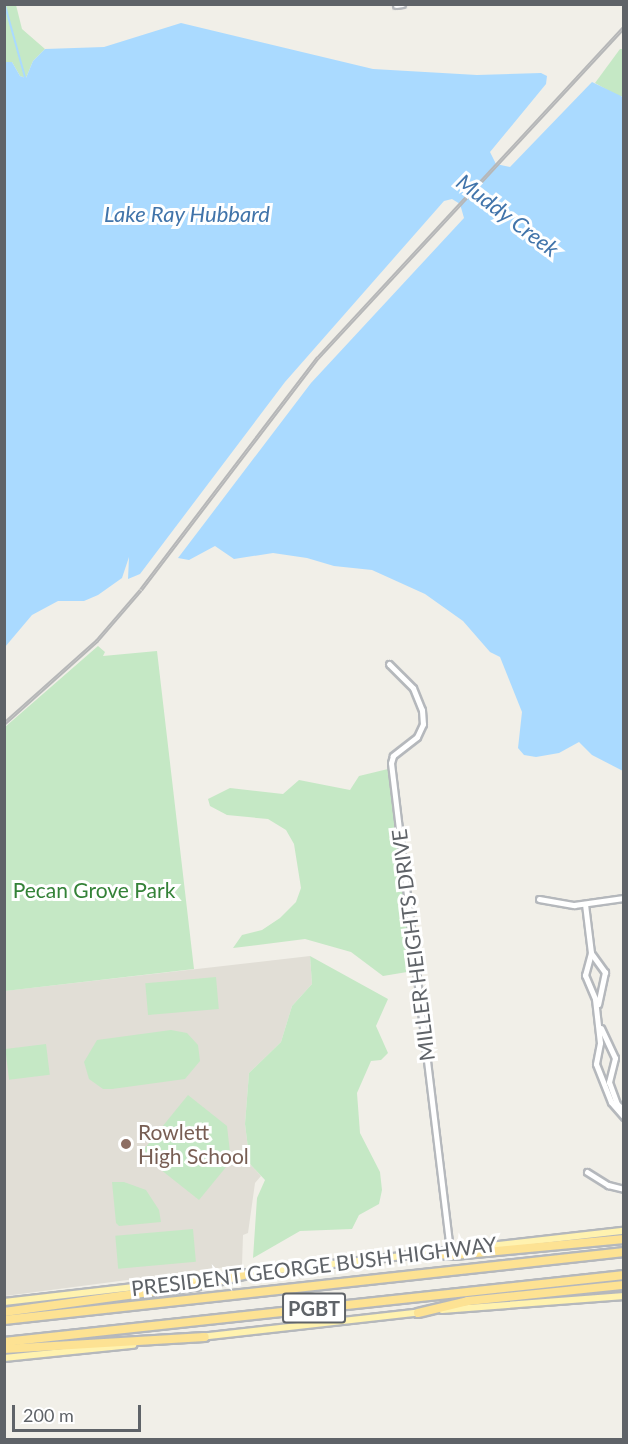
<!DOCTYPE html>
<html>
<head>
<meta charset="utf-8">
<style>
  body { margin:0 }
  #map { position:relative; width:628px; height:1444px; overflow:hidden; background:#f1efe8; font-family:Lato,sans-serif }
  div>[style] { position:absolute }
  [style*='--x'] { left:calc(var(--x)*1px); top:calc(var(--y)*1px); width:calc(var(--w)*1px); rotate:calc(var(--a)*1deg) }
  .education>* { inset:0; background:#e1ded6 }
  .green>* { inset:0; background:#c5e8c5; transform-origin:0 0 }
  .water>* { inset:0; background:#aadaff }
  .stream>* { height:1.5px; margin:-0.75px; padding:0 0.75px; transform-origin:0.75px; border-radius:0.75px; background:#aadaff }
  .roads { filter:drop-shadow(2px 0 #b5b8bc) drop-shadow(-2px 0 #b5b8bc) drop-shadow(0 2px #b5b8bc) drop-shadow(0 -2px #b5b8bc) }
  .minor>* { height:5px; margin:-2.5px; padding:0 2.5px; transform-origin:2.5px; border-radius:2.5px; background:#fff }
  .major>* { height:6px; margin:-3px; padding:0 3px; transform-origin:3px; border-radius:3px; background:#fff2af }
  .highway>* { height:8px; margin:-4px; padding:0 4px; transform-origin:4px; border-radius:4px; background:#fde293 }
  .rail>* { height:4px; margin-top:-2px; transform-origin:0; background:repeating-linear-gradient(90deg,#fff 0 4.5px,#b6b7b8 0 9px); box-sizing:border-box; border-block:2px solid #b6b7b8 }
  .dots>* { width:16px; height:16px; translate:-50% -50%; box-sizing:border-box; border:3px solid #fff; border-radius:50% }
  span { translate:-50% -50%; white-space:nowrap; text-align:center; line-height:1.15; -webkit-text-stroke:6px #fff; paint-order:stroke }
  .shield-label span { padding:2px 4px; background:#fff; border:2px solid; border-radius:4px; -webkit-text-stroke-width:0 }
  .shield-label { font-size:20px; color:#5f6368; font-weight:700 }
  .park-label { font-size:21px; color:#348238 }
  .street-label { font-size:21px; color:#5f6368 }
  .education-label { font-size:21px; color:#785e54 }
  .left { translate:0 -50%; text-align:left }
  .water-label { font-size:22px; color:#4174aa; font-style:italic }
  .frame { position:absolute; inset:0; border:6px solid #5f6368; pointer-events:none }
  .scale { position:absolute; left:12px; top:1405px; width:129px; height:27px; box-sizing:border-box; border:3px solid #5f6368; border-top:0; padding-left:8px; font-size:18px; line-height:21px; white-space:nowrap; color:#5f6368; -webkit-text-stroke:4px #fff; paint-order:stroke }
</style>
</head>
<body>
<div id="map">
  <div class="education">
    <div style="clip-path:polygon(310px 956px,312px 984px,292px 1006px,281px 1042px,249px 1073px,245px 1124px,250px 1164px,261px 1176px,255px 1183px,248px 1233px,243px 1235px,242px 1265px,5px 1296px,4px 991px)"></div>
  </div>
  <div class="green">
    <div style="clip-path:polygon(4px 5px,16px 5px,22px 29px,45px 49px,33px 61px,26px 78px,20px 76px,12px 62px,5px 62px)"></div>
    <div style="clip-path:polygon(620px 49px,623px 49px,623px 96px,618px 96px,595px 83px)"></div>
    <div style="clip-path:polygon(98px 646px,105px 652px,103px 656px,157px 651px,194px 969px,5px 991px,5px 727px)"></div>
    <div style="clip-path:polygon(388px 769px,413px 971px,383px 976px,351px 952px,305px 939px,233px 948px,242px 935px,262px 930px,280px 918px,296px 902px,301px 888px,294px 844px,286px 830px,268px 819px,227px 815px,210px 806px,208px 799px,230px 788px,283px 794px,299px 780px,350px 790px,359px 776px)"></div>
    <div style="clip-path:polygon(310px 956px,388px 999px,376px 1026px,388px 1053px,381px 1060px,371px 1061px,357px 1093px,360px 1133px,380px 1172px,382px 1190px,379px 1204px,359px 1215px,352px 1229px,300px 1231px,253px 1258px,257px 1198px,265px 1180px,250px 1164px,245px 1124px,249px 1073px,281px 1042px,292px 1006px,312px 984px)"></div>
    <div style="left:216px;top:977px;width:32px;height:71px;rotate:85deg"></div>
    <div style="clip-path:polygon(171px 1030px,187px 1033px,198px 1045px,200px 1061px,185px 1079px,112px 1089px,103px 1089px,89px 1079px,84px 1062px,97px 1040px)"></div>
    <div style="left:46px;top:1044px;width:31px;height:41px;rotate:83deg"></div>
    <div style="clip-path:polygon(188px 1095px,227px 1126px,231px 1161px,199px 1200px,146px 1158px,145px 1148px)"></div>
    <div style="clip-path:polygon(124px 1182px,146px 1190px,159px 1210px,161px 1222px,119px 1226px,116px 1223px,112px 1182px)"></div>
    <div style="left:193px;top:1229px;width:33px;height:78px;rotate:85deg"></div>
  </div>
  <div class="water">
    <div style="clip-path:polygon(181px 23px,373px 69px,477px 75px,541px 73px,547px 76px,546px 84px,490px 152px,496px 164px,510px 167px,592px 82px,623px 97px,623px 771px,592px 755px,579px 742px,559px 753px,536px 757px,524px 755px,518px 748px,522px 712px,500px 657px,490px 652px,463px 621px,425px 594px,372px 570px,334px 566px,307px 558px,273px 553px,234px 559px,215px 546px,189px 560px,178px 558px,311px 383px,464px 218px,460px 204px,452px 199px,444px 201px,285px 382px,140px 574px,128px 579px,129px 557px,122px 578px,98px 595px,84px 601px,58px 601px,32px 615px,5px 647px,5px 62px,12px 62px,20px 76px,26px 78px,33px 61px,45px 49px,104px 47px)"></div>
  </div>
  <div class="stream">
    <div style="--x:5;--y:4;--w:78;--a:74.4"></div>
  </div>
  <div class="roads">
    <div class="minor">
      <div style="--x:396;--y:5;--w:6;--a:-9"></div>
      <div style="--x:389;--y:664;--w:34;--a:45"></div>
      <div style="--x:413;--y:688;--w:24;--a:68"></div>
      <div style="--x:422;--y:710;--w:14;--a:86"></div>
      <div style="--x:423;--y:724;--w:14;--a:115"></div>
      <div style="--x:417;--y:737;--w:31;--a:142"></div>
      <div style="--x:393;--y:756;--w:7;--a:106"></div>
      <div style="--x:391;--y:763;--w:492;--a:83.1"></div>
      <div style="--x:539;--y:899;--w:36;--a:10"></div>
      <div style="--x:574;--y:905;--w:50;--a:-8"></div>
      <div style="--x:585;--y:904;--w:49;--a:83"></div>
      <div style="--x:591;--y:953;--w:23;--a:105"></div>
      <div style="--x:585;--y:975;--w:26;--a:67"></div>
      <div style="--x:595;--y:999;--w:44;--a:83.5"></div>
      <div style="--x:600;--y:1043;--w:21;--a:101"></div>
      <div style="--x:596;--y:1064;--w:41;--a:68.5"></div>
      <div style="--x:611;--y:1102;--w:20;--a:49"></div>
      <div style="--x:591;--y:953;--w:24;--a:54"></div>
      <div style="--x:605;--y:972;--w:33;--a:102"></div>
      <div style="--x:601;--y:1028;--w:33;--a:65"></div>
      <div style="--x:615;--y:1058;--w:25;--a:104"></div>
      <div style="--x:609;--y:1082;--w:23;--a:70"></div>
      <div style="--x:617;--y:1104;--w:9;--a:41"></div>
      <div style="--x:587;--y:1172;--w:25;--a:32"></div>
      <div style="--x:608;--y:1185;--w:16;--a:14"></div>
    </div>
    <div class="major">
      <div style="--x:244;--y:1274;--w:382;--a:-6.5"></div>
      <div style="--x:4;--y:1302;--w:218;--a:-6.6"></div>
      <div style="--x:442;--y:1310;--w:183;--a:-4.4"></div>
      <div style="--x:200;--y:1337;--w:224;--a:-6.4"></div>
      <div style="--x:4;--y:1358;--w:130;--a:-5.8"></div>
    </div>
    <div class="highway">
      <div style="--x:434;--y:1254;--w:20;--a:3"></div>
      <div style="--x:454;--y:1255;--w:171;--a:-5.4"></div>
      <div style="--x:4;--y:1312;--w:193;--a:-7.8"></div>
      <div style="--x:195;--y:1286;--w:54;--a:-12.8"></div>
      <div style="--x:418;--y:1313;--w:51;--a:-13.5"></div>
      <div style="--x:468;--y:1301;--w:157;--a:-5.9"></div>
      <div style="--x:4;--y:1320;--w:624;--a:-6.26"></div>
      <div style="--x:4;--y:1342;--w:624;--a:-6.17"></div>
      <div style="--x:4;--y:1349;--w:201;--a:-3.4"></div>
    </div>
  </div>
  <div class="rail">
    <div style="--x:4;--y:724;--w:125;--a:-41.7"></div>
    <div style="--x:97;--y:641;--w:67;--a:-49.2"></div>
    <div style="--x:141;--y:590;--w:292;--a:-52.7"></div>
    <div style="--x:318;--y:358;--w:451;--a:-47.2"></div>
  </div>
  <div class="dots">
    <div style="left:126px;top:1144px;background:#8d6e63"></div>
  </div>
  <div class="shield-label">
    <span style="left:314px;top:1308px">PGBT</span>
  </div>
  <div class="park-label">
    <span style="left:94px;top:890px">Pecan Grove Park</span>
  </div>
  <div class="street-label">
    <span style="left:413px;top:945px;rotate:-97deg">MILLER HEIGHTS DRIVE</span>
    <span style="left:314px;top:1266px;rotate:-7deg">PRESIDENT GEORGE BUSH HIGHWAY</span>
  </div>
  <div class="education-label">
    <span class="left" style="left:138px;top:1144px">Rowlett<br>High School</span>
  </div>
  <div class="water-label">
    <span style="left:187px;top:214px">Lake Ray Hubbard</span>
    <span style="left:508px;top:215px;rotate:37deg">Muddy Creek</span>
  </div>
  <div class="frame"></div>
  <div class="scale">200 m</div>
</div>
</body>
</html>
